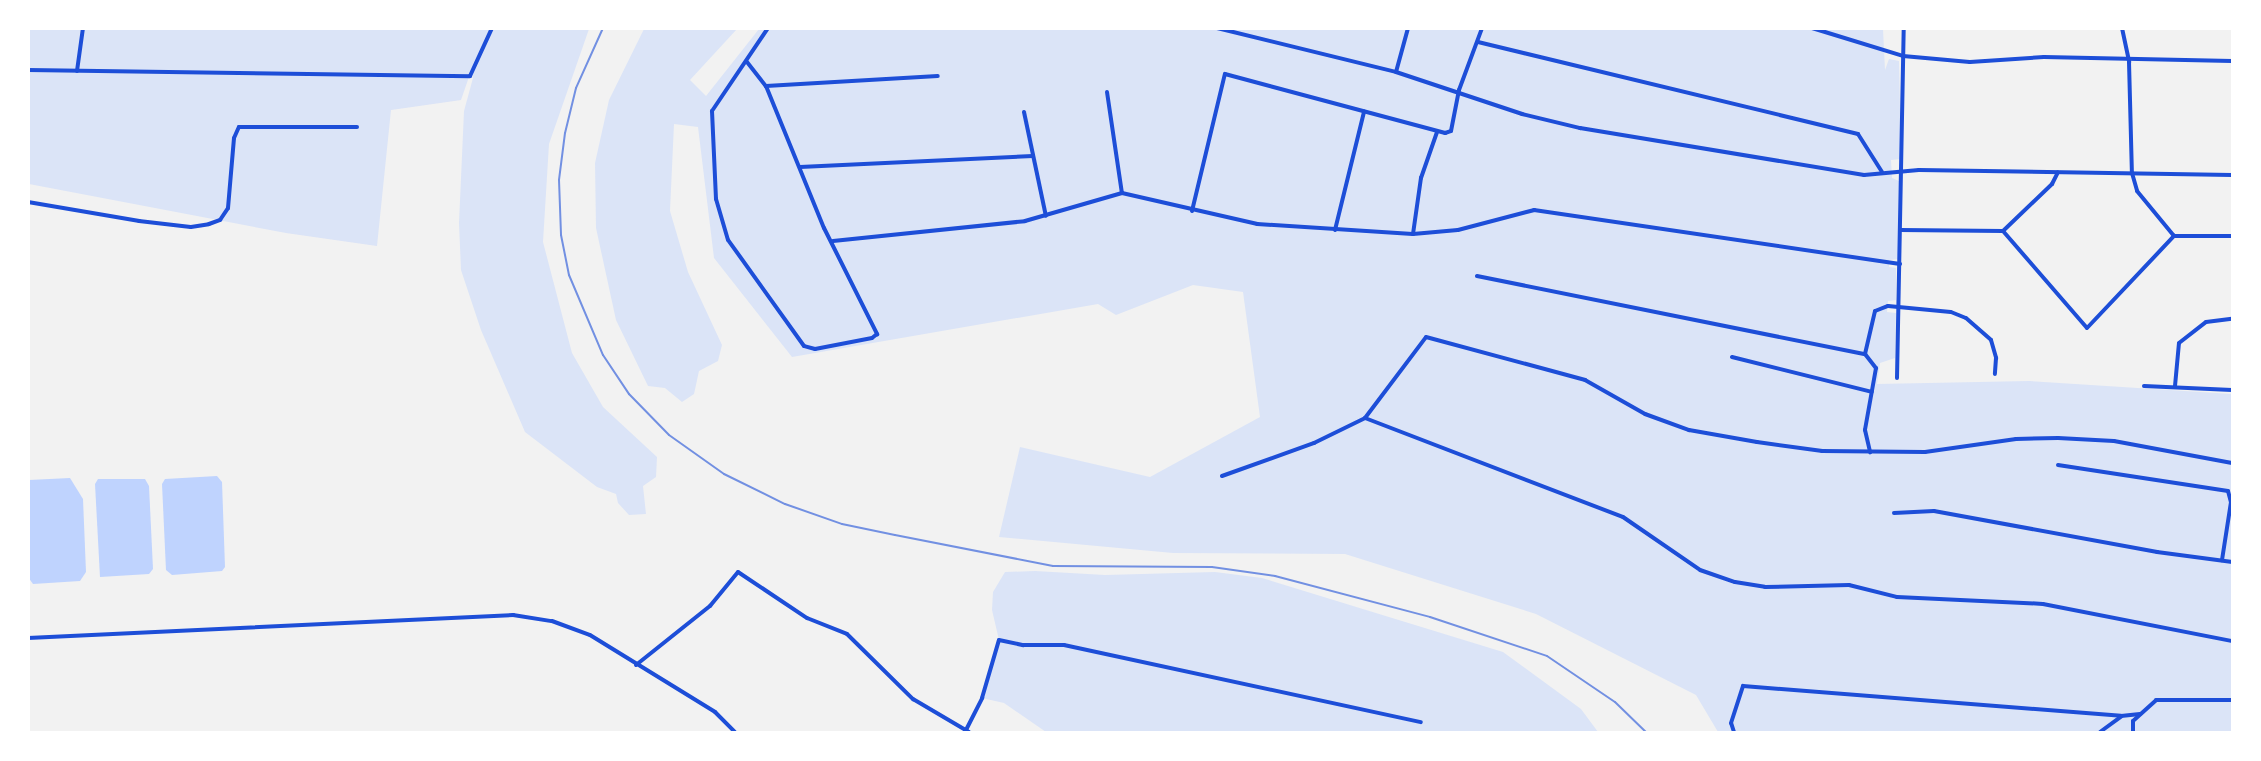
<!DOCTYPE html>
<html>
<head>
<meta charset="utf-8">
<style>
  body { margin:0 }
  #map { position:relative; width:2261px; height:761px; overflow:hidden; background:#f2f2f2; font-family:Roboto,sans-serif }
  div>[style] { position:absolute }
  [style*='--x'] { left:calc(var(--x)*1px); top:calc(var(--y)*1px); width:calc(var(--w)*1px); rotate:calc(var(--a)*1deg) }
  .green>* { inset:0; background:#dbe4f7 }
  .water>* { inset:0; background:#bfd3fe }
  .minor>* { height:4px; margin:-2px; padding:0 2px; transform-origin:2px; border-radius:2px; background:#1d4ed8 }
  .rail>* { height:2px; margin:-1px; padding:0 1px; transform-origin:1px; border-radius:1px; background:#7290e2 }
  span { translate:-50% -50%; white-space:nowrap; text-align:center; line-height:1.15; -webkit-text-stroke:4.5px #fff; paint-order:stroke }
  .frame { position:absolute; inset:0; border:30px solid #fff; pointer-events:none }
</style>
</head>
<body>
<div id="map">
  <div class="green">
    <div style="clip-path:polygon(28px 29px,589px 29px,549px 144px,543px 242px,572px 353px,603px 407px,657px 457px,656px 477px,643px 486px,646px 514px,629px 515px,618px 503px,616px 494px,597px 487px,525px 432px,481px 330px,461px 270px,459px 223px,464px 111px,473px 78px,470px 74px,461px 100px,391px 110px,377px 246px,286px 233px,29px 184px)"></div>
    <div style="clip-path:polygon(644px 29px,737px 29px,690px 80px,706px 96px,759px 29px,1883px 29px,1885px 70px,1889px 59px,1899px 61px,1901px 159px,1891px 160px,1892px 178px,1899px 181px,1898px 259px,1889px 260px,1889px 267px,1896px 268px,1896px 300px,1888px 301px,1887px 312px,1896px 313px,1895px 358px,1880px 363px,1877px 384px,2029px 381px,2232px 394px,2232px 732px,1718px 732px,1696px 695px,1536px 614px,1345px 554px,1173px 553px,999px 537px,1020px 447px,1150px 477px,1260px 417px,1243px 292px,1193px 285px,1116px 315px,1098px 304px,792px 357px,714px 258px,698px 127px,674px 124px,670px 211px,688px 272px,722px 345px,718px 361px,699px 371px,694px 394px,682px 402px,665px 388px,648px 386px,616px 320px,596px 228px,595px 163px,609px 100px)"></div>
    <div style="clip-path:polygon(1035px 571px,1105px 575px,1215px 572px,1262px 578px,1503px 652px,1581px 709px,1598px 732px,1046px 732px,1004px 703px,982px 698px,999px 640px,992px 610px,993px 592px,1005px 572px)"></div>
  </div>
  <div class="water">
    <div style="clip-path:polygon(217px 476px,222px 482px,225px 567px,222px 571px,172px 575px,166px 570px,162px 484px,165px 479px)"></div>
    <div style="clip-path:polygon(70px 478px,83px 499px,86px 572px,80px 581px,33px 584px,28px 577px,29px 480px)"></div>
    <div style="clip-path:polygon(98px 479px,145px 479px,149px 486px,153px 569px,149px 574px,100px 577px,95px 484px)"></div>
  </div>
  <div class="minor">
    <div style="--x:1217;--y:28;--w:184;--a:13.8"></div>
    <div style="--x:1396;--y:72;--w:133;--a:18.4"></div>
    <div style="--x:1522;--y:114;--w:60;--a:13.6"></div>
    <div style="--x:1580;--y:128;--w:288;--a:9.4"></div>
    <div style="--x:1864;--y:175;--w:55;--a:-5.2"></div>
    <div style="--x:1919;--y:170;--w:313;--a:0.9"></div>
    <div style="--x:1812;--y:28;--w:95;--a:17.1"></div>
    <div style="--x:1903;--y:56;--w:67;--a:5.1"></div>
    <div style="--x:1970;--y:62;--w:74;--a:-3.9"></div>
    <div style="--x:2044;--y:57;--w:188;--a:1.2"></div>
    <div style="--x:2122;--y:28;--w:35;--a:78"></div>
    <div style="--x:2129;--y:62;--w:111;--a:88.5"></div>
    <div style="--x:2132;--y:173;--w:19;--a:74"></div>
    <div style="--x:2137;--y:191;--w:58;--a:50.6"></div>
    <div style="--x:1478;--y:42;--w:391;--a:13.6"></div>
    <div style="--x:1858;--y:134;--w:45;--a:57.7"></div>
    <div style="--x:747;--y:62;--w:31;--a:52"></div>
    <div style="--x:766;--y:86;--w:153;--a:67.8"></div>
    <div style="--x:824;--y:228;--w:119;--a:63.4"></div>
    <div style="--x:877;--y:334;--w:6;--a:141"></div>
    <div style="--x:872;--y:338;--w:58;--a:169.1"></div>
    <div style="--x:815;--y:349;--w:11;--a:-165"></div>
    <div style="--x:804;--y:346;--w:130;--a:-125.6"></div>
    <div style="--x:728;--y:240;--w:43;--a:-106.3"></div>
    <div style="--x:716;--y:199;--w:88;--a:-92.6"></div>
    <div style="--x:712;--y:111;--w:100;--a:-56"></div>
    <div style="--x:28;--y:70;--w:442;--a:0.8"></div>
    <div style="--x:470;--y:76;--w:53;--a:-65.4"></div>
    <div style="--x:77;--y:71;--w:43;--a:-82.1"></div>
    <div style="--x:1396;--y:72;--w:46;--a:-74.7"></div>
    <div style="--x:766;--y:86;--w:172;--a:-3.3"></div>
    <div style="--x:1107;--y:92;--w:102;--a:81.6"></div>
    <div style="--x:1024;--y:112;--w:106;--a:78.1"></div>
    <div style="--x:800;--y:167;--w:233;--a:-2.7"></div>
    <div style="--x:28;--y:202;--w:113;--a:9.7"></div>
    <div style="--x:139;--y:221;--w:52;--a:6.6"></div>
    <div style="--x:191;--y:227;--w:18;--a:-9"></div>
    <div style="--x:209;--y:224;--w:12;--a:-20"></div>
    <div style="--x:220;--y:220;--w:14;--a:-56"></div>
    <div style="--x:228;--y:208;--w:70;--a:-85.1"></div>
    <div style="--x:234;--y:138;--w:12;--a:-66"></div>
    <div style="--x:239;--y:127;--w:118;--a:0"></div>
    <div style="--x:1192;--y:211;--w:141;--a:-76.5"></div>
    <div style="--x:1225;--y:74;--w:228;--a:15"></div>
    <div style="--x:1445;--y:133;--w:6;--a:-18"></div>
    <div style="--x:1451;--y:131;--w:42;--a:-79"></div>
    <div style="--x:1459;--y:90;--w:66;--a:-69.6"></div>
    <div style="--x:1335;--y:230;--w:122;--a:-76.2"></div>
    <div style="--x:1900;--y:230;--w:103;--a:0.6"></div>
    <div style="--x:2003;--y:231;--w:128;--a:49.1"></div>
    <div style="--x:2087;--y:328;--w:127;--a:-46.6"></div>
    <div style="--x:2174;--y:236;--w:58;--a:0"></div>
    <div style="--x:2003;--y:231;--w:68;--a:-43.8"></div>
    <div style="--x:2052;--y:184;--w:13;--a:-63"></div>
    <div style="--x:1413;--y:234;--w:57;--a:-81.9"></div>
    <div style="--x:1421;--y:178;--w:49;--a:-70.8"></div>
    <div style="--x:833;--y:241;--w:193;--a:-5.9"></div>
    <div style="--x:1025;--y:221;--w:101;--a:-16.1"></div>
    <div style="--x:1122;--y:193;--w:139;--a:12.9"></div>
    <div style="--x:1257;--y:224;--w:156;--a:3.7"></div>
    <div style="--x:1413;--y:234;--w:45;--a:-5.1"></div>
    <div style="--x:1458;--y:230;--w:79;--a:-14.7"></div>
    <div style="--x:1534;--y:210;--w:370;--a:8.4"></div>
    <div style="--x:1477;--y:276;--w:396;--a:11.4"></div>
    <div style="--x:1865;--y:354;--w:44;--a:-76.9"></div>
    <div style="--x:1875;--y:311;--w:14;--a:-21"></div>
    <div style="--x:1888;--y:306;--w:63;--a:5.4"></div>
    <div style="--x:1951;--y:312;--w:16;--a:22"></div>
    <div style="--x:1966;--y:318;--w:33;--a:41"></div>
    <div style="--x:1991;--y:340;--w:19;--a:74"></div>
    <div style="--x:1996;--y:358;--w:16;--a:94"></div>
    <div style="--x:1865;--y:354;--w:18;--a:52"></div>
    <div style="--x:1876;--y:368;--w:63;--a:100.1"></div>
    <div style="--x:1865;--y:430;--w:23;--a:77"></div>
    <div style="--x:1732;--y:357;--w:144;--a:14"></div>
    <div style="--x:1897;--y:378;--w:350;--a:-88.9"></div>
    <div style="--x:2144;--y:386;--w:88;--a:2.6"></div>
    <div style="--x:2175;--y:386;--w:43;--a:-84.7"></div>
    <div style="--x:2179;--y:343;--w:34;--a:-38"></div>
    <div style="--x:2206;--y:322;--w:26;--a:-7"></div>
    <div style="--x:1365;--y:418;--w:276;--a:21"></div>
    <div style="--x:1623;--y:517;--w:93;--a:34.5"></div>
    <div style="--x:1700;--y:570;--w:37;--a:19"></div>
    <div style="--x:1735;--y:582;--w:30;--a:9"></div>
    <div style="--x:1765;--y:587;--w:84;--a:-1.4"></div>
    <div style="--x:1849;--y:585;--w:49;--a:14"></div>
    <div style="--x:1897;--y:597;--w:146;--a:2.7"></div>
    <div style="--x:2043;--y:604;--w:193;--a:11.1"></div>
    <div style="--x:2058;--y:465;--w:172;--a:8.7"></div>
    <div style="--x:2228;--y:491;--w:11;--a:75"></div>
    <div style="--x:2231;--y:502;--w:59;--a:98.8"></div>
    <div style="--x:1222;--y:476;--w:98;--a:-19.7"></div>
    <div style="--x:1314;--y:443;--w:57;--a:-26.1"></div>
    <div style="--x:1365;--y:418;--w:101;--a:-53"></div>
    <div style="--x:1426;--y:337;--w:165;--a:15.1"></div>
    <div style="--x:1585;--y:380;--w:69;--a:29.5"></div>
    <div style="--x:1645;--y:414;--w:47;--a:20"></div>
    <div style="--x:1689;--y:430;--w:69;--a:10"></div>
    <div style="--x:1757;--y:442;--w:66;--a:7.9"></div>
    <div style="--x:1822;--y:451;--w:103;--a:0.6"></div>
    <div style="--x:1925;--y:452;--w:92;--a:-8.1"></div>
    <div style="--x:2016;--y:439;--w:42;--a:-1.4"></div>
    <div style="--x:2058;--y:438;--w:56;--a:3.1"></div>
    <div style="--x:2114;--y:441;--w:120;--a:10.6"></div>
    <div style="--x:1894;--y:513;--w:40;--a:-2.9"></div>
    <div style="--x:1934;--y:511;--w:227;--a:10.4"></div>
    <div style="--x:2157;--y:552;--w:76;--a:7.6"></div>
    <div style="--x:28;--y:638;--w:486;--a:-2.7"></div>
    <div style="--x:513;--y:615;--w:39;--a:9"></div>
    <div style="--x:552;--y:621;--w:40;--a:20.2"></div>
    <div style="--x:590;--y:635;--w:147;--a:31.6"></div>
    <div style="--x:715;--y:712;--w:28;--a:45"></div>
    <div style="--x:636;--y:665;--w:95;--a:-38.6"></div>
    <div style="--x:710;--y:606;--w:44;--a:-50.5"></div>
    <div style="--x:738;--y:572;--w:83;--a:33.7"></div>
    <div style="--x:807;--y:618;--w:43;--a:21.8"></div>
    <div style="--x:847;--y:634;--w:93;--a:44.6"></div>
    <div style="--x:913;--y:699;--w:65;--a:30.5"></div>
    <div style="--x:966;--y:730;--w:36;--a:-63"></div>
    <div style="--x:982;--y:698;--w:60;--a:-73.7"></div>
    <div style="--x:999;--y:640;--w:25;--a:12"></div>
    <div style="--x:1023;--y:645;--w:41;--a:0"></div>
    <div style="--x:1064;--y:645;--w:365;--a:12.2"></div>
    <div style="--x:1734;--y:732;--w:9;--a:-108"></div>
    <div style="--x:1731;--y:723;--w:39;--a:-72"></div>
    <div style="--x:1743;--y:686;--w:379;--a:4.5"></div>
    <div style="--x:2121;--y:716;--w:19;--a:-6"></div>
    <div style="--x:2100;--y:732;--w:26;--a:-36"></div>
    <div style="--x:2133;--y:732;--w:11;--a:-90"></div>
    <div style="--x:2133;--y:721;--w:31;--a:-42"></div>
    <div style="--x:2156;--y:700;--w:76;--a:0"></div>
  </div>
  <div class="rail">
    <div style="--x:603;--y:28;--w:66;--a:114.2"></div>
    <div style="--x:576;--y:88;--w:46;--a:103.7"></div>
    <div style="--x:565;--y:133;--w:47;--a:97.3"></div>
    <div style="--x:559;--y:180;--w:55;--a:87.9"></div>
    <div style="--x:561;--y:235;--w:41;--a:78.7"></div>
    <div style="--x:569;--y:275;--w:87;--a:67"></div>
    <div style="--x:603;--y:355;--w:47;--a:56.3"></div>
    <div style="--x:629;--y:394;--w:57;--a:45.7"></div>
    <div style="--x:669;--y:435;--w:67;--a:35.3"></div>
    <div style="--x:724;--y:474;--w:68;--a:26.2"></div>
    <div style="--x:785;--y:504;--w:60;--a:19.3"></div>
    <div style="--x:842;--y:524;--w:54;--a:11.7"></div>
    <div style="--x:895;--y:535;--w:161;--a:11.1"></div>
    <div style="--x:1053;--y:566;--w:159;--a:0.4"></div>
    <div style="--x:1212;--y:567;--w:64;--a:8.1"></div>
    <div style="--x:1275;--y:576;--w:160;--a:14.8"></div>
    <div style="--x:1430;--y:617;--w:123;--a:18.4"></div>
    <div style="--x:1547;--y:656;--w:82;--a:34.1"></div>
    <div style="--x:1615;--y:702;--w:43;--a:44.1"></div>
  </div>
  <div class="frame"></div>
</div>
</body>
</html>
